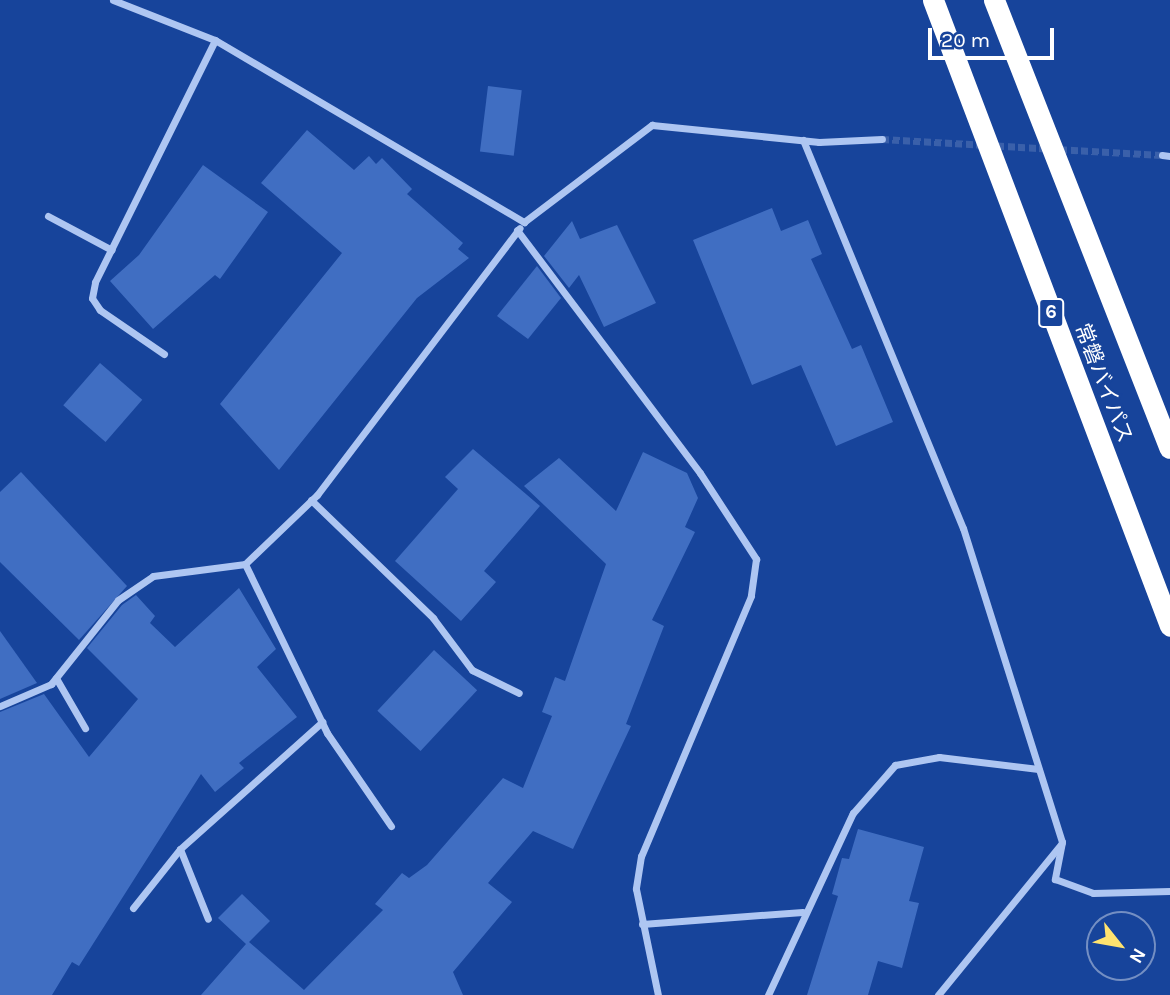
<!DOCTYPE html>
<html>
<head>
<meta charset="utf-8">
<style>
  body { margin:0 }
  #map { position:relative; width:1170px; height:995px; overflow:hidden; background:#17449b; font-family:Karla,"Noto Sans JP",sans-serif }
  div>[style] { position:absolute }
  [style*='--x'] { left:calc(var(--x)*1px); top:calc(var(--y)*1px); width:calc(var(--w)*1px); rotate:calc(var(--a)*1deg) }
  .building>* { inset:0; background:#406ec2; transform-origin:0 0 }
  .street-tunnel>* { height:7px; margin-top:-3.5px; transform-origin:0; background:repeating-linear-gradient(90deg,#3a60aa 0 7px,transparent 0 10.5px) }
  .street>* { height:7px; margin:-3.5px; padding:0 3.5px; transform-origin:3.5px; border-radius:3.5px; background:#aec6f2 }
  .highway>* { height:21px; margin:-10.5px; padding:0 10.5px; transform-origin:10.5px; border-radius:10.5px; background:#fff }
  span { translate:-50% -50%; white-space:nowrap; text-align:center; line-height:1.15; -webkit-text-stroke:5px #17449b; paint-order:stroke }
  .shield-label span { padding:2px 5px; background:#17449b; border:2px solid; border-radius:5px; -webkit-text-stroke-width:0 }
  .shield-label { font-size:19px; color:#fff; font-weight:700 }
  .street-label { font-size:21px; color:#fff }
  .north { position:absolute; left:1086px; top:911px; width:70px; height:70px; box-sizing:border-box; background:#17449b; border:2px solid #748fc3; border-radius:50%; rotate:121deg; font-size:19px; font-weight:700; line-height:28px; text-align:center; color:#fff }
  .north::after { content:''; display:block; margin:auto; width:24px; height:32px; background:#ffe36f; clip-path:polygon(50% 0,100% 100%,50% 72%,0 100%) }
  .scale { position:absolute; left:928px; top:28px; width:126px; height:32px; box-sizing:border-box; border:4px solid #fff; border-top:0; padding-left:9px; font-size:21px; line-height:24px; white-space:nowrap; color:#fff; -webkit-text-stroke:5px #17449b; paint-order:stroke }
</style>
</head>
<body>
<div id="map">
  <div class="building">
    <div style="left:488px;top:86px;width:34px;height:66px;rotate:7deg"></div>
    <div style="clip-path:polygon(307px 130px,354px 170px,369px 156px,376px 164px,382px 158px,412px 189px,407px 194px,463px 243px,458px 249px,469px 258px,417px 298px,279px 470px,220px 404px,342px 253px,261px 183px)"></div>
    <div style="clip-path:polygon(203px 165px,268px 212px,220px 279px,215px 275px,153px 329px,110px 281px,139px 255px)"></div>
    <div style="clip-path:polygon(772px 208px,781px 231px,808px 220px,822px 254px,811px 259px,852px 349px,861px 345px,893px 422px,836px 446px,801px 365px,752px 385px,693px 240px)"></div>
    <div style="clip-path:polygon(572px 221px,580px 239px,617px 225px,656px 303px,604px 327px,579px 275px,569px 288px,544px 256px)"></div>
    <div style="clip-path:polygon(537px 266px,561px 298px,528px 339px,497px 316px)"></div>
    <div style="left:100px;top:363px;width:56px;height:56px;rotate:41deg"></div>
    <div style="clip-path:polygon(473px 449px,540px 506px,484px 571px,496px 582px,461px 621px,395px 561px,458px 489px,445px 477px)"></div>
    <div style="clip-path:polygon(643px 452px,687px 473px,698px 498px,685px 527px,695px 532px,652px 620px,664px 626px,626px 724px,631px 726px,573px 849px,533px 831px,488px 883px,512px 902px,453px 972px,463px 995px,201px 995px,246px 944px,218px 918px,242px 894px,270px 921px,249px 942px,304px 990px,383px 910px,375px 904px,402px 873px,409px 878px,427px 865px,503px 778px,523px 788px,552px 716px,542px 712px,555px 677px,565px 681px,606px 564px,524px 486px,559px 458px,616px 511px)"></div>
    <div style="clip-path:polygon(21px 472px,127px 586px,79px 640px,0 562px,0 492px)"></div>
    <div style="clip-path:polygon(239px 588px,276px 649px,257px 667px,297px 717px,239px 763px,244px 768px,215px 792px,201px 774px,79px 966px,72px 962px,52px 995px,0 995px,0 712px,44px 694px,89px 757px,138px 699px,87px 648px,122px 605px,136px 595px,155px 616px,150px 623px,175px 647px)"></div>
    <div style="clip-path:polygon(0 631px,37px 683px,0 699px)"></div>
    <div style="left:434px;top:650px;width:59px;height:83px;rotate:43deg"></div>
    <div style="clip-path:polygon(858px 829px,924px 847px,909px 901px,919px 903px,902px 968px,878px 961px,868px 995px,807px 995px,838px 896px,832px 894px,842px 858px,849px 859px)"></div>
  </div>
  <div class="street-tunnel">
    <div style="--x:882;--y:139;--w:280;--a:3.3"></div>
  </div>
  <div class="street">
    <div style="--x:113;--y:0;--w:110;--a:21.4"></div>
    <div style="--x:215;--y:40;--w:359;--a:30.5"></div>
    <div style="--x:524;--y:222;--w:161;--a:-37.2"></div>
    <div style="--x:652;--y:125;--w:168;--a:5.8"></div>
    <div style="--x:819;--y:142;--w:63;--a:-2.7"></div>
    <div style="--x:803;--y:140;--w:420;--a:67.6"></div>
    <div style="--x:963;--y:528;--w:329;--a:72.5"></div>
    <div style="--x:1062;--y:842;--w:38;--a:101"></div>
    <div style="--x:1055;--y:879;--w:40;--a:20.2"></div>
    <div style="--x:1093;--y:893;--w:77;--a:-1.5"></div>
    <div style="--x:1162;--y:155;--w:8;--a:7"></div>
    <div style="--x:48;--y:216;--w:72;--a:28"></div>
    <div style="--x:517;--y:230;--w:304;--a:53"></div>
    <div style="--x:700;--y:473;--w:103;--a:56.9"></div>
    <div style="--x:756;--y:559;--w:37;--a:98"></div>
    <div style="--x:751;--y:596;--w:282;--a:112.9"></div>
    <div style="--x:641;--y:856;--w:33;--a:99"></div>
    <div style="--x:636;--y:889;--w:108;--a:78.3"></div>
    <div style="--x:164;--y:354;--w:78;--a:-145.5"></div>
    <div style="--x:100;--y:310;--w:14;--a:-124"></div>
    <div style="--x:92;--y:298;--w:16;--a:-79"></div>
    <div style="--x:95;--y:282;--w:270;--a:-63.6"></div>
    <div style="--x:311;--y:500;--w:170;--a:44"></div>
    <div style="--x:433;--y:618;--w:65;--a:53.1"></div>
    <div style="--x:472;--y:670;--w:52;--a:26.1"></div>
    <div style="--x:245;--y:564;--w:188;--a:64.1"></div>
    <div style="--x:327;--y:733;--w:113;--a:55.5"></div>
    <div style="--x:56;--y:678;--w:58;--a:59.9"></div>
    <div style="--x:0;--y:706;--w:56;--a:-23.3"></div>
    <div style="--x:51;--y:684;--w:107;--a:-51.4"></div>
    <div style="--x:118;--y:600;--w:42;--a:-34.4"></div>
    <div style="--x:153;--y:576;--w:93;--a:-7.4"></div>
    <div style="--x:245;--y:564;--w:100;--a:-43.8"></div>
    <div style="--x:317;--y:495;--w:335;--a:-52.8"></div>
    <div style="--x:180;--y:849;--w:75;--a:68.2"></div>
    <div style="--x:133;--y:908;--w:75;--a:-51.5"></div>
    <div style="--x:180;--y:849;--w:191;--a:-41.8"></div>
    <div style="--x:642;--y:924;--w:161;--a:-4.3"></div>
    <div style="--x:768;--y:995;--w:201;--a:-65"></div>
    <div style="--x:853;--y:813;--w:64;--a:-48.8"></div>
    <div style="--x:895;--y:765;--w:45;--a:-10.3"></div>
    <div style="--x:939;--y:757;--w:100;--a:6.9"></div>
    <div style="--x:938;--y:995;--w:195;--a:-50.8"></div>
  </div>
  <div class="highway">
    <div style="--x:933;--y:0;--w:669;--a:69.26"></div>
    <div style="--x:994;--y:0;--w:481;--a:68.6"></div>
  </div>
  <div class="shield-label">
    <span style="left:1051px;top:313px">6</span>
  </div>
  <div class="street-label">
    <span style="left:1104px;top:383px;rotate:69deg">常磐バイパス</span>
  </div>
  <div class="north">N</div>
  <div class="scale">20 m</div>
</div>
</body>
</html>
